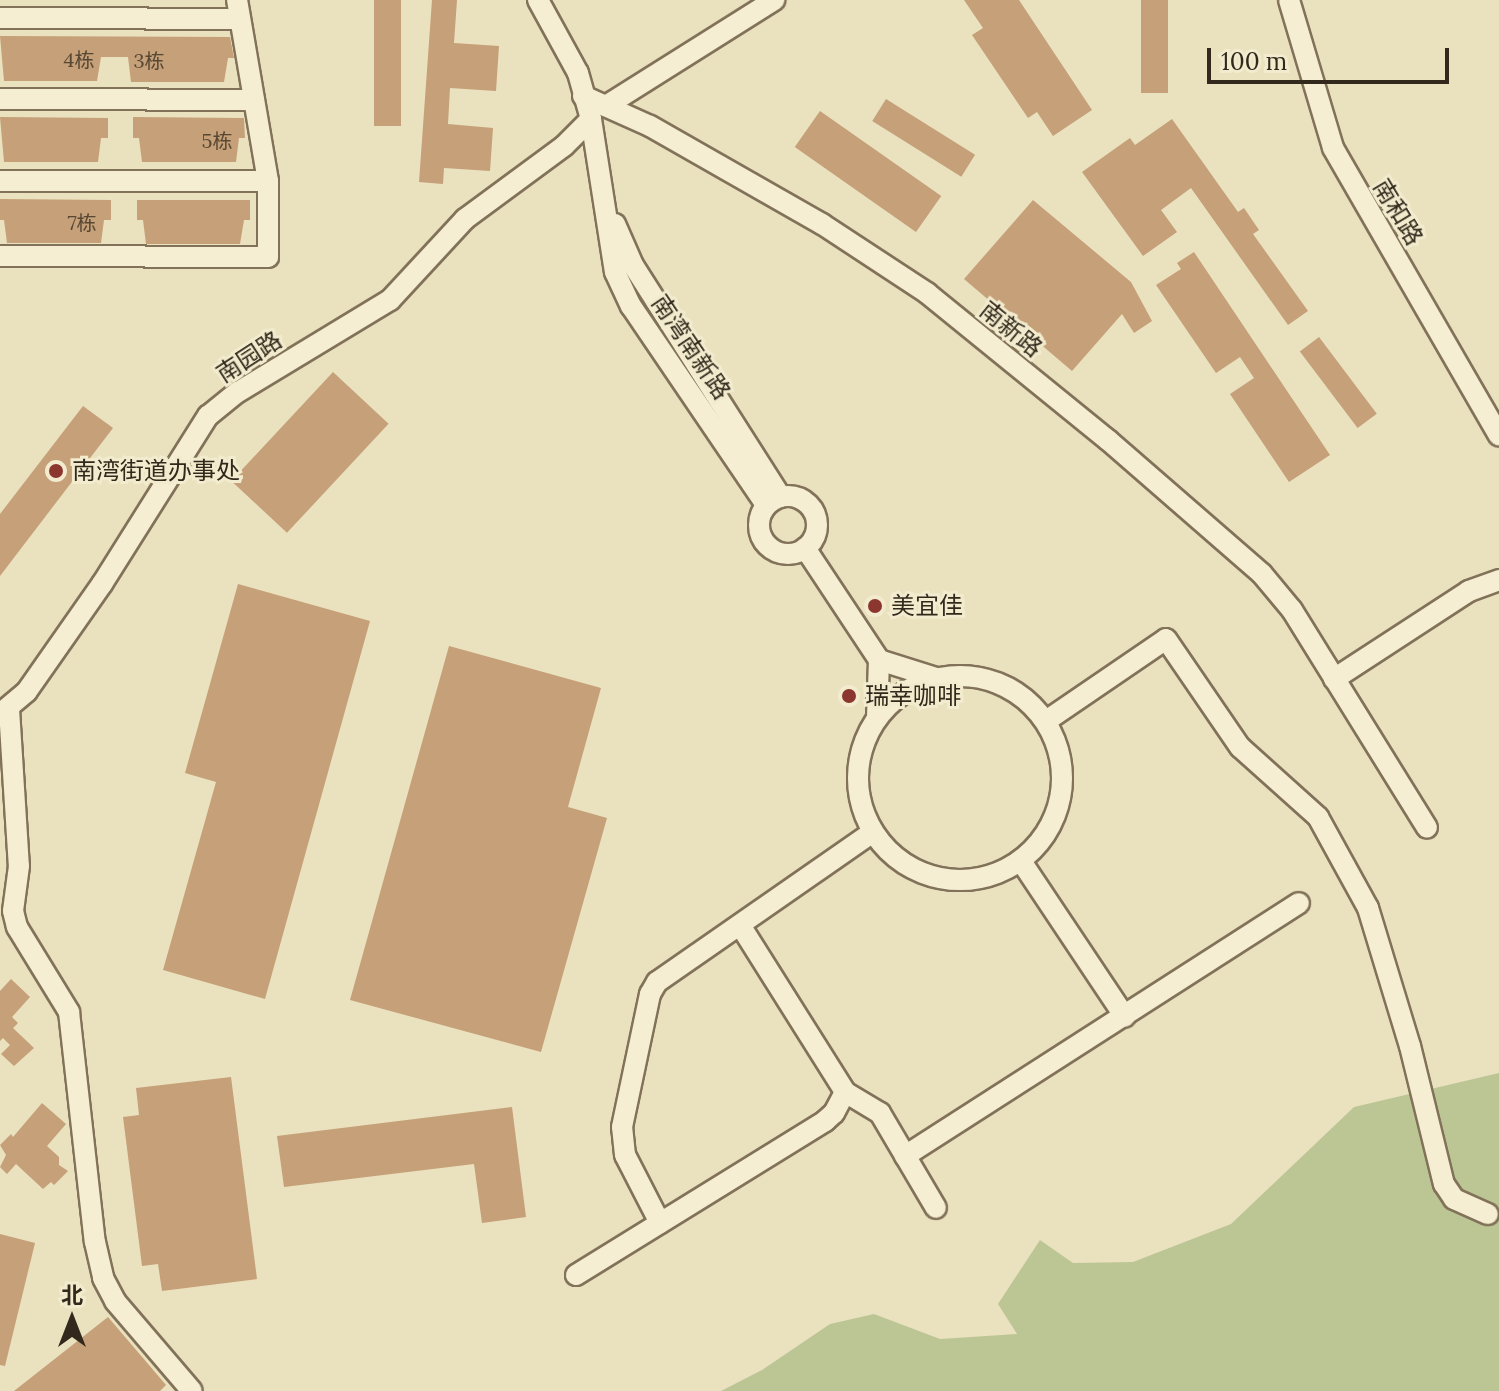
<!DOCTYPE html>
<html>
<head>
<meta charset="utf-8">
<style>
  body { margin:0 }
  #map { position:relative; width:1499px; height:1391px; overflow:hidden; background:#eae1bf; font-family:Lora,"Noto Sans SC",serif }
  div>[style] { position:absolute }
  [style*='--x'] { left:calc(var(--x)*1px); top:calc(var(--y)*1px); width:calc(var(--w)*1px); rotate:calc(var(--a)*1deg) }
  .green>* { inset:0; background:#bcc695 }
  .building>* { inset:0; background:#c5a078; transform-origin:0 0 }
  .roads { filter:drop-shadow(2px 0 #817259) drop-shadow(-2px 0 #817259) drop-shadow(0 2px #817259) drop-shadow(0 -2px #817259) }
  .minor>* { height:20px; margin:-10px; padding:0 10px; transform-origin:10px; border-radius:10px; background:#f5eed2 }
  .minor>.ring { margin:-10px; padding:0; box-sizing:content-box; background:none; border:20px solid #f5eed2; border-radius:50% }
  .dots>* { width:22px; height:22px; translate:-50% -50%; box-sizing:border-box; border:4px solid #f2ebce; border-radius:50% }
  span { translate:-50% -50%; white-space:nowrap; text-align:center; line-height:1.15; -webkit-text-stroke:6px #f2ebce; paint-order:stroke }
  .number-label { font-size:20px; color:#574733 }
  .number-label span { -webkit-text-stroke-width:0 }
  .street-label { font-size:24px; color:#32291c }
  .poi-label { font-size:24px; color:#32291c }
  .left { translate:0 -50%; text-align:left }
  .north { position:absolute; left:32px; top:1279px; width:80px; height:80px; -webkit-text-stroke:6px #f2ebce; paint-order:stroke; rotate:0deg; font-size:22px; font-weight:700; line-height:32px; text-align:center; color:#32291c }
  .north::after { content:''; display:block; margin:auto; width:28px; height:36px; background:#32291c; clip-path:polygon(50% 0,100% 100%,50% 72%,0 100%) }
  .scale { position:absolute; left:1207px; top:48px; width:242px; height:36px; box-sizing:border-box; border:4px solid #32291c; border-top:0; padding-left:10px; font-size:24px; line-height:28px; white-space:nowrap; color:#32291c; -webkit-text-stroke:6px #f2ebce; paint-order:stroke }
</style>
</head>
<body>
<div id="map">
  <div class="green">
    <div style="clip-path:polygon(1499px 1073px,1499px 1391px,721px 1391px,762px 1370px,830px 1324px,874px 1314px,940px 1339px,1017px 1334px,998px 1304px,1040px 1240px,1073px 1263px,1133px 1262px,1231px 1224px,1354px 1107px)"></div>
  </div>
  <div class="building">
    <div style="left:374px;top:0;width:27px;height:126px"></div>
    <div style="clip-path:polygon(432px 0,457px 0,454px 43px,499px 46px,496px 91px,450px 88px,448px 124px,493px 128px,490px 171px,444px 168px,443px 184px,419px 182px)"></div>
    <div style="clip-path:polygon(964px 0,1019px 0,1092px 110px,1053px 136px,1037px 112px,1028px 118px,972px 35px,983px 28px)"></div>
    <div style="left:1141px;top:0;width:27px;height:93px"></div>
    <div style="clip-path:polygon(0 36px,230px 37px,234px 58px,228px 58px,224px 82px,131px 82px,128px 57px,101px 57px,97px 81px,4px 81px)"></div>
    <div style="left:886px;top:99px;width:105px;height:26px;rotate:32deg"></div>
    <div style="left:820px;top:111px;width:148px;height:44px;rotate:35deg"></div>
    <div style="clip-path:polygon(0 117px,108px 118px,108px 138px,101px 138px,98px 162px,4px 162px)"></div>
    <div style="clip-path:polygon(133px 117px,244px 118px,245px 138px,239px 138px,236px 162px,142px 162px,139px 138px,133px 138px)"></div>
    <div style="clip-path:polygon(1172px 119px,1238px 212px,1244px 208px,1259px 230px,1253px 234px,1308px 311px,1288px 325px,1191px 188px,1161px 210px,1177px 232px,1143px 256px,1082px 172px,1130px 138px,1135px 145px)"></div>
    <div style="clip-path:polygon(0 199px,111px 200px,111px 220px,104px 220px,101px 243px,7px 243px,4px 220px,0 220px)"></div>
    <div style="clip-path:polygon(137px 200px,250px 200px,250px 220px,244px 220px,240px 244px,146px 244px,143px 220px,137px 220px)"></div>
    <div style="clip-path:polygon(1033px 200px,1131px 282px,1152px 321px,1134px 333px,1122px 314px,1072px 371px,964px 279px)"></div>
    <div style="clip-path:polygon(1194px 252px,1330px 455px,1289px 482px,1230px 394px,1254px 378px,1240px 357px,1216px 373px,1156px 285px,1181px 269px,1177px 263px)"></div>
    <div style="left:1319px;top:337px;width:96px;height:24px;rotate:53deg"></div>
    <div style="left:333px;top:372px;width:76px;height:149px;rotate:43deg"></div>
    <div style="clip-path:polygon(83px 406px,113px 428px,0 576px,0 514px)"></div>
    <div style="clip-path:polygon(238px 584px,370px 621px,265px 999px,163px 970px,216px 782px,185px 773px)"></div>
    <div style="clip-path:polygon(449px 646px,601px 688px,568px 807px,607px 818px,541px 1052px,350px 1000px)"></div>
    <div style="clip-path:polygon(11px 979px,30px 997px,12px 1017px,18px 1023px,13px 1028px,34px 1048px,14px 1066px,1px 1054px,10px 1045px,3px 1038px,0 1041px,0 991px)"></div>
    <div style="clip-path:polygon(231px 1077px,257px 1279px,162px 1291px,158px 1264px,142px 1266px,123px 1117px,139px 1115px,136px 1088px)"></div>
    <div style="clip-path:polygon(42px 1103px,66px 1124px,47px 1146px,59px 1157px,59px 1165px,68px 1171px,54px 1185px,51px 1182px,43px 1189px,16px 1164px,7px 1174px,0 1167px,6px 1155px,0 1145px,11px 1134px,13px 1137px)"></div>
    <div style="clip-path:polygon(512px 1107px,526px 1217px,482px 1223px,474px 1164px,284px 1187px,277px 1136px)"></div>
    <div style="clip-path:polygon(0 1234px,35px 1243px,5px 1366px,0 1365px)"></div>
    <div style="clip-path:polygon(108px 1317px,166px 1385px,160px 1391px,14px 1391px)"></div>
  </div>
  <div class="roads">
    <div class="minor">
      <div style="--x:538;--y:0;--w:83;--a:61.3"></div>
      <div style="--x:578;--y:73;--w:48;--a:74.2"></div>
      <div style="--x:591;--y:119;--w:155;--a:81.1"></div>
      <div style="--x:615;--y:272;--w:38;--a:65"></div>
      <div style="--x:631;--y:306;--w:240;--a:55.8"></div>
      <div style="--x:1289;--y:0;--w:154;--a:73.4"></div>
      <div style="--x:1333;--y:148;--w:332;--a:60"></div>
      <div style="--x:0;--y:18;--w:240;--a:0.2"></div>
      <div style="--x:583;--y:96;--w:73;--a:24.1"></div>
      <div style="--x:650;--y:126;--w:198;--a:29.7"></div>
      <div style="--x:822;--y:224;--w:126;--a:33.3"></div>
      <div style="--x:927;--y:293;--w:233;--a:39.1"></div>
      <div style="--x:1108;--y:440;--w:204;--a:41"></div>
      <div style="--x:1262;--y:574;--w:47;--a:50.2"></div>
      <div style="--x:1292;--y:610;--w:256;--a:58.2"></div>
      <div style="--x:0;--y:99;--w:254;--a:0.2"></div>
      <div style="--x:606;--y:106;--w:199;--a:-32.2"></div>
      <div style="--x:0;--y:181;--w:268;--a:0"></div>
      <div style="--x:615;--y:224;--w:45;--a:66.3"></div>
      <div style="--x:633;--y:265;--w:275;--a:57.5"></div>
      <div style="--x:0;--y:256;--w:268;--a:0.2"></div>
      <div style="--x:268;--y:257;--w:76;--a:-90"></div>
      <div style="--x:268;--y:181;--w:184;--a:-99.7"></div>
      <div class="ring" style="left:759px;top:496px;width:38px;height:38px"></div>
      <div style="--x:805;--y:548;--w:134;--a:56.5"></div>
      <div style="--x:879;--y:660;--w:58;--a:92"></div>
      <div style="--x:879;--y:660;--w:60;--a:17.5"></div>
      <div class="ring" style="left:858px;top:676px;width:184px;height:184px"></div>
      <div style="--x:1334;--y:679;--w:161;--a:-33.1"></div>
      <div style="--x:1469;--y:591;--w:32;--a:-20"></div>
      <div style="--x:9;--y:709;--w:157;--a:86.4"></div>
      <div style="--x:19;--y:866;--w:45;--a:97.6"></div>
      <div style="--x:13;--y:911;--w:16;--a:76"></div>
      <div style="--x:17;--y:927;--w:100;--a:58.5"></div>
      <div style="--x:69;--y:1012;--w:231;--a:83.6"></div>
      <div style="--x:95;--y:1242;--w:37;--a:77"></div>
      <div style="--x:103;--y:1278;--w:26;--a:62"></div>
      <div style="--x:115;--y:1301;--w:118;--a:49.5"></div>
      <div style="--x:0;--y:714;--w:35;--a:-40"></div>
      <div style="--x:27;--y:691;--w:131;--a:-55"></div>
      <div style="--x:102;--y:584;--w:199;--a:-57.8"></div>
      <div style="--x:208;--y:416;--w:38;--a:-39"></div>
      <div style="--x:238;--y:392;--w:178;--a:-31.2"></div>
      <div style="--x:390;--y:300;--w:110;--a:-47.2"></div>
      <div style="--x:465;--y:219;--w:123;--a:-36.4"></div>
      <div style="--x:564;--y:146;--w:38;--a:-45"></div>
      <div style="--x:1046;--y:721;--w:145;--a:-34.3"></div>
      <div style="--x:1166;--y:639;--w:131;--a:55.6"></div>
      <div style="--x:1240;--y:747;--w:105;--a:41.9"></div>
      <div style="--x:1318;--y:817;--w:104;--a:61.2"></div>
      <div style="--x:1368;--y:908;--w:144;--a:73.1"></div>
      <div style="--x:1410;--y:1046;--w:142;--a:76.2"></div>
      <div style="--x:1444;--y:1184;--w:18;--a:56"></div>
      <div style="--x:1454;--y:1199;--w:37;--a:24"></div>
      <div style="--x:1021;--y:861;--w:187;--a:56.3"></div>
      <div style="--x:740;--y:925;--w:197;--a:57.8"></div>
      <div style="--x:845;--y:1092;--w:41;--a:31"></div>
      <div style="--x:880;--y:1113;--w:110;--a:59.5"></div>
      <div style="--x:905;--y:1156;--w:468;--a:-32.7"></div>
      <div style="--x:660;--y:1223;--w:76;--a:-117.2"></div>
      <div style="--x:625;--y:1155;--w:28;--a:-96"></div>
      <div style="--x:622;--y:1127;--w:136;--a:-78.1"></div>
      <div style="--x:650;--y:994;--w:14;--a:-60"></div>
      <div style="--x:657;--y:982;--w:263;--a:-34.8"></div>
      <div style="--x:576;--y:1275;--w:293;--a:-31.7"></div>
      <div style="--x:825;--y:1121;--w:12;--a:-42"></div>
      <div style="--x:834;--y:1113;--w:24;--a:-62"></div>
    </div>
  </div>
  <div class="dots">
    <div style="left:56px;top:471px;background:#8b362e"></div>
    <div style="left:875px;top:606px;background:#8b362e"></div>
    <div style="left:849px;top:696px;background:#8b362e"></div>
  </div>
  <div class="number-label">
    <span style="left:79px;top:59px">4栋</span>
    <span style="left:149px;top:60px">3栋</span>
    <span style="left:217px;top:140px">5栋</span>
    <span style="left:82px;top:222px">7栋</span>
  </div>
  <div class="street-label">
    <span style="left:1398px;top:212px;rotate:59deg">南和路</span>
    <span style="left:1011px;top:329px;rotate:39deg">南新路</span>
    <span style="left:691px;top:347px;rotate:56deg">南湾南新路</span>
    <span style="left:249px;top:357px;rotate:-33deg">南园路</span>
  </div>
  <div class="poi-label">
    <span class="left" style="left:72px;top:471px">南湾街道办事处</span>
    <span class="left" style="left:891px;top:606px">美宜佳</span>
    <span class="left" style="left:865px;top:696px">瑞幸咖啡</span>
  </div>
  <div class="north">北</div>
  <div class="scale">100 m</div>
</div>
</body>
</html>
